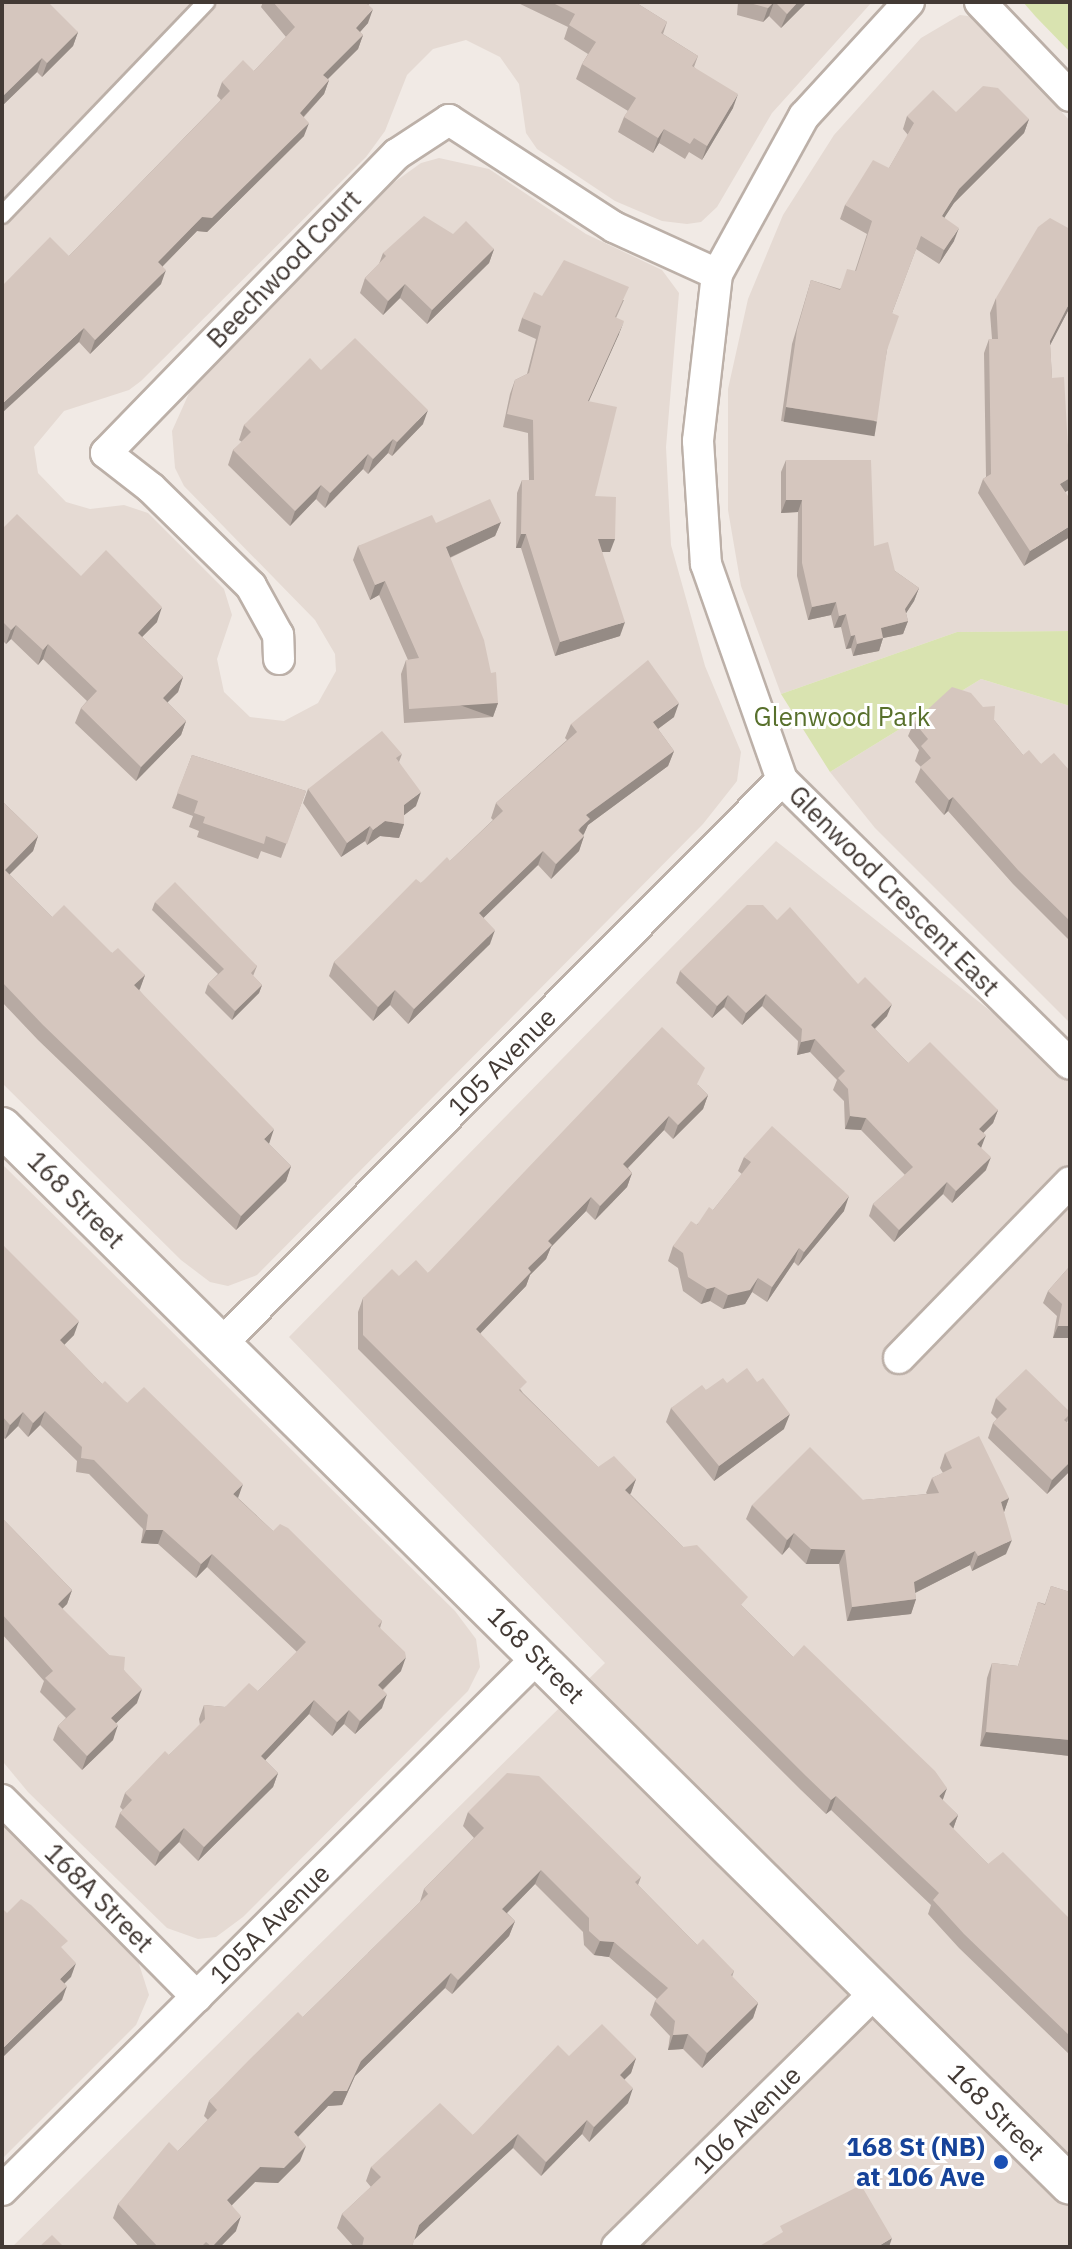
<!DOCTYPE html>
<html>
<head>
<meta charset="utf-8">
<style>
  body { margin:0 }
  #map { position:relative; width:1072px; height:2249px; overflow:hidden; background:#f1eae5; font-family:"IBM Plex Sans",sans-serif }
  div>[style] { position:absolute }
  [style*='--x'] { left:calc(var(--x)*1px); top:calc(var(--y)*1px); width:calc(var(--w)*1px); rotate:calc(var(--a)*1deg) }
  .residential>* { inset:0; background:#e5dad3 }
  .green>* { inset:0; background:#d9e3b0 }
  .roads { filter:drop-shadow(2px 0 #bcb0a8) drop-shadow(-2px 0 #bcb0a8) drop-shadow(0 2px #bcb0a8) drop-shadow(0 -2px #bcb0a8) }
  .service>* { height:16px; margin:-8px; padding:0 8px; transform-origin:8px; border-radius:8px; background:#fff }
  .minor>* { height:30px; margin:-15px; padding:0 15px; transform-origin:15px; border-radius:15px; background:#fff }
  .tertiary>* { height:38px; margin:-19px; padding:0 19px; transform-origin:19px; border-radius:19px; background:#fff }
  .wall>* { inset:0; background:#b7aaa3 }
  .shaded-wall>* { inset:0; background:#958b85; transform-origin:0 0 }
  .building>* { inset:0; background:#d5c6be }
  .dots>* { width:22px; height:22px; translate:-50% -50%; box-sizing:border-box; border:4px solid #fff; border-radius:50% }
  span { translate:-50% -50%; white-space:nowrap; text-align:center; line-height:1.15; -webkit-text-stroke:6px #fff; paint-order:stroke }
  .street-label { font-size:26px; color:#433a35 }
  .park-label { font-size:26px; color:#58702c }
  .transit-label { font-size:26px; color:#164399; font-weight:700 }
  .right { translate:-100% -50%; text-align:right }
  .frame { position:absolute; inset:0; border:4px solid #433a35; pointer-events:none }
</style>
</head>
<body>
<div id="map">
  <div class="residential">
    <div style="clip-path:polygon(2px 2px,872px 2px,772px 113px,717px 207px,701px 222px,687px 224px,662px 221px,615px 201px,537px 149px,526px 133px,519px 84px,500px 57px,466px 40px,433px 49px,407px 75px,385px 131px,366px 157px,141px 381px,129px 390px,64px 411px,34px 447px,38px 473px,66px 502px,90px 509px,124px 505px,148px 513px,224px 589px,232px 615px,217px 659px,224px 692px,250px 717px,284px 721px,318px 703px,336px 671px,335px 654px,315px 620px,184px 486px,175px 468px,172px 431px,190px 391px,389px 186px,421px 163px,439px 158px,489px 169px,586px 234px,662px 270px,679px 293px,666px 447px,671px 545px,705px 666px,741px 752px,737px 781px,703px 824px,257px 1275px,228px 1286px,210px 1282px,181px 1260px,2px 1083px)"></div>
    <div style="clip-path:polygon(960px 15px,975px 17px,1070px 121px,1070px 631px,957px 632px,781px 694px,741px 586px,728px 510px,728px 389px,748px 299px,783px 215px,834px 135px,921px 38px)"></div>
    <div style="clip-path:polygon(981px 679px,1070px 706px,1070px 1023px,875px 828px,830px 772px)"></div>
    <div style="clip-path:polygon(776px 841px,1070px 1074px,1070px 2247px,12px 2247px,605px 1663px,289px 1337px)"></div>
    <div style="clip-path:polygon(2px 1164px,455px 1611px,476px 1639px,480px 1667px,468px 1691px,243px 1917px,216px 1937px,198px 1939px,167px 1928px,28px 1792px,4px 1763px)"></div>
    <div style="clip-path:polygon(2px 1825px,138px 1961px,149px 1995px,136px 2025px,2px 2159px)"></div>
  </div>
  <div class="green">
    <div style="clip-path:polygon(1023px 2px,1070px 2px,1070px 52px,1036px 17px)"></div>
    <div style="clip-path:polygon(1070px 631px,1070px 706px,981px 679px,830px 772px,781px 694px,957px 632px)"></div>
  </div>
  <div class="roads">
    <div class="service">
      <div style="--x:2;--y:215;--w:295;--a:-46.2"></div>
    </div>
    <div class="minor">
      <div style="--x:909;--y:2;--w:155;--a:132.6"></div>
      <div style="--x:804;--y:116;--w:180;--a:118.8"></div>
      <div style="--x:717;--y:274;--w:168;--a:96.5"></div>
      <div style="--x:698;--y:441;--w:123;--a:86.3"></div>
      <div style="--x:706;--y:564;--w:229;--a:70.6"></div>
      <div style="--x:782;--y:780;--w:404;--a:44.6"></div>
      <div style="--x:980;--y:2;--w:130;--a:46.2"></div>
      <div style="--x:279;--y:659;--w:24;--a:-92"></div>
      <div style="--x:278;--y:635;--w:56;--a:-118.9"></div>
      <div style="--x:251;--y:586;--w:140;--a:-135.6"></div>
      <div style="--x:151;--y:488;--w:57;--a:-142.1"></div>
      <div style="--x:106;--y:453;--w:417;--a:-45.8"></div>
      <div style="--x:397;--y:154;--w:62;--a:-33.2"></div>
      <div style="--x:449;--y:120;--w:197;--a:33"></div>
      <div style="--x:614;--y:227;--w:113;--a:24.5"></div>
      <div style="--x:222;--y:1343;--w:794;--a:-45.15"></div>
      <div style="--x:899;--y:1358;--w:245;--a:-45.8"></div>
      <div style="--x:2;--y:1800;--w:277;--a:45.3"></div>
      <div style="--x:2;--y:2190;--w:756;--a:-44.84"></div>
      <div style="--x:617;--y:2247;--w:363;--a:-44.6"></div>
    </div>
    <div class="tertiary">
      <div style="--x:2;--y:1127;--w:1503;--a:44.73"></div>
    </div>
  </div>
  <div class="wall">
    <div style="clip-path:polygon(2px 2px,78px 32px,73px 46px,42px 77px,37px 72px,2px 106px)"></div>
    <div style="clip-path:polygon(263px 2px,371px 2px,368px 5px,368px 23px,360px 32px,363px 35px,358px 49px,327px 79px,329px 80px,324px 94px,304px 117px,304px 136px,207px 232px,197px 231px,163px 266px,161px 284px,90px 354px,79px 342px,69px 256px,221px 100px,217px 96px,222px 82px,254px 71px,286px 37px,261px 7px)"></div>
    <div style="clip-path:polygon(516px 2px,635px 2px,667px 22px,663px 34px,698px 56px,694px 67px,733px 108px,702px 160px,689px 152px,685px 159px,659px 143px,653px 153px,618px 132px,624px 117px,628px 111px,576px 79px,582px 64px,588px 54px,564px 39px,568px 27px)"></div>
    <div style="clip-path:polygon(738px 2px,807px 2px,781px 28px,769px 16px,763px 22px,737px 15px)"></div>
    <div style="clip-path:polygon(956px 112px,1029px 119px,1024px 133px,954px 203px,944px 217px,954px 241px,939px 264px,916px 249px,892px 313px,887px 350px,872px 434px,781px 421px,792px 344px,811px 280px,840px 289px,855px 271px,867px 234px,840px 219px,845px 205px,889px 168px,908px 135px,903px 129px,907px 116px)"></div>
    <div style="clip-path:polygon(453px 234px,494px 249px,489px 263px,427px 324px,400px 298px,383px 315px,360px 293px,365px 278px,379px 264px,383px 253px)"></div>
    <div style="clip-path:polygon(542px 296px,624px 300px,616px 318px,619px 334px,589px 401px,595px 496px,610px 552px,602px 552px,620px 636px,555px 656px,521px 548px,516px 548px,517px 493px,522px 480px,529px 480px,528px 433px,503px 427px,510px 394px,515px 380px,527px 374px,536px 339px,518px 331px,522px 318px)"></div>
    <div style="clip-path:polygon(996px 298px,1070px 307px,1050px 345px,1052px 378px,1068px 447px,1070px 450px,1070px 489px,1065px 492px,1024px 566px,978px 493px,983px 479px,986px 477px,984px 353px,989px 339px,992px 339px,990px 313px)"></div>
    <div style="clip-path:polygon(321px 370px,423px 424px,392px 456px,388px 453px,368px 474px,363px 469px,325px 508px,316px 499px,290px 526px,228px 465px,233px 450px,242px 442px,239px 440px,244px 425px)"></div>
    <div style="clip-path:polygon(786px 460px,874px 546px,895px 571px,919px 588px,914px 601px,906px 613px,908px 621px,903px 634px,883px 638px,879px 651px,853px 656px,851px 648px,846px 649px,841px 627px,834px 628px,831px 615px,808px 620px,797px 576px,798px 512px,781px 513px,781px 472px)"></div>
    <div style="clip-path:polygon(501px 522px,495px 536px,450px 558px,498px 703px,493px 717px,404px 723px,401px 674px,406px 660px,408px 660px,379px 595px,370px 600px,353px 560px,358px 546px,436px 523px)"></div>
    <div style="clip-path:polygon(2px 529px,157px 622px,142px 637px,183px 677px,178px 692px,167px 702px,186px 721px,181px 735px,136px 781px,75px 723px,81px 708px,87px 701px,43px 659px,38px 665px,11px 639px,6px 644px,2px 640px)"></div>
    <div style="clip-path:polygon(674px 717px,658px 729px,674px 751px,668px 766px,588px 825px,583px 835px,584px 836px,579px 851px,551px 879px,538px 865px,483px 918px,490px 944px,408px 1024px,390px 1005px,373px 1021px,329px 976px,334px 962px,421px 883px,450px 861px,493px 820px,491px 818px,496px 803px,567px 740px,565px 738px,571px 724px)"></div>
    <div style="clip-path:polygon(994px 720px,1023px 755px,1041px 764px,1070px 771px,1070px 941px,1013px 884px,948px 811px,944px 815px,915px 782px,921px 767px,915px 761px,919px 750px,908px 736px,914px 722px)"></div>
    <div style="clip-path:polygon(402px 754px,399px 762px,416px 806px,404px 815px,404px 824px,399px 838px,380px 836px,367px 845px,365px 841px,341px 857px,303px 803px,308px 789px)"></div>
    <div style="clip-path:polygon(192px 755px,306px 791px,281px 858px,261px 851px,258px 859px,197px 837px,199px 831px,189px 827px,193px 816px,172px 808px)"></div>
    <div style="clip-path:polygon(2px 801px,38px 836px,33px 851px,9px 874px,52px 917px,112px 953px,145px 975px,139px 990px,269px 1144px,291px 1166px,286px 1181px,236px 1230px,38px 1040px,2px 1002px)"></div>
    <div style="clip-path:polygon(155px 902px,257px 966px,253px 976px,262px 985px,259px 993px,232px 1020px,205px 993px,208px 984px,218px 974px,152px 910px)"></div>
    <div style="clip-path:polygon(777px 920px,887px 1016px,875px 1029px,908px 1063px,998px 1110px,993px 1123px,983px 1133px,981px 1148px,986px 1170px,952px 1203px,943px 1194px,894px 1242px,869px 1216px,873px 1204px,905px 1175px,861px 1130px,845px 1129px,844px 1101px,833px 1090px,837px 1080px,810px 1052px,797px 1055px,798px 1041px,762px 1006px,742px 1025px,724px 1007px,712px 1018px,676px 983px,680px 971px)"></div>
    <div style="clip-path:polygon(698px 1085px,708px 1095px,703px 1109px,673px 1139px,664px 1130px,628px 1168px,632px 1173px,627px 1187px,595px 1220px,586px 1211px,551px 1247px,546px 1259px,530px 1275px,526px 1286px,480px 1333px,523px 1393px,598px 1467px,636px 1479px,630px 1494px,793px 1657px,958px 1815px,953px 1829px,988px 1864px,1070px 1919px,1070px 2055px,959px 1948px,928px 1914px,931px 1905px,831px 1810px,826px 1814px,801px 1790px,358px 1349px,358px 1312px,363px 1298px,399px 1276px,428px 1273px)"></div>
    <div style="clip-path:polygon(744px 1157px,844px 1211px,798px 1266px,794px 1262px,767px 1302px,752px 1292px,745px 1304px,723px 1309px,710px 1301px,701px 1304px,683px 1291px,678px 1268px,668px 1261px,673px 1246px,713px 1210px,742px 1174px,738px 1171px)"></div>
    <div style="clip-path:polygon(2px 1244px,74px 1335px,64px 1345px,102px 1384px,127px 1403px,238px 1498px,273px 1531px,382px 1621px,380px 1628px,401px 1671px,383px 1690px,382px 1708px,355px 1734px,344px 1724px,332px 1736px,309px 1714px,265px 1760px,278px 1773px,273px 1787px,198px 1861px,179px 1842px,155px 1866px,115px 1827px,120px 1813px,123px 1810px,120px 1807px,125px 1793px,169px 1755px,200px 1725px,199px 1719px,204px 1705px,225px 1707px,258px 1691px,297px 1652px,207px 1567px,196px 1578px,158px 1544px,141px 1543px,143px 1529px,89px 1474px,76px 1472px,77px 1461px,40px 1425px,28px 1437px,18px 1426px,5px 1439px,2px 1436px)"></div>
    <div style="clip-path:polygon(1070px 1266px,1070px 1338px,1053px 1338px,1057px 1316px,1043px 1303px,1048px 1291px)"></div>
    <div style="clip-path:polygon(727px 1383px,784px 1429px,714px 1481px,666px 1422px,671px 1408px,706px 1390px)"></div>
    <div style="clip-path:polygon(996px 1398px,1070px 1412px,1067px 1423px,1070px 1425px,1070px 1471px,1047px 1494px,988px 1438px,993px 1423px,997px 1419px,991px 1413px)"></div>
    <div style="clip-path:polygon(945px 1453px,1009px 1498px,1004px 1512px,1006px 1554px,972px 1571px,970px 1565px,915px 1593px,916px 1599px,911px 1614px,847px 1621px,839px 1564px,806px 1564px,789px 1547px,782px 1555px,746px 1519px,752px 1505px,863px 1500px,927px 1494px,926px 1493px,932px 1478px,943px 1473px,940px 1468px)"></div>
    <div style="clip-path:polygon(2px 1518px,72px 1590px,67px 1604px,62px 1609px,124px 1670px,137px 1703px,116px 1723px,113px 1740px,82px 1770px,53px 1740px,58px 1726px,66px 1718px,40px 1692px,44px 1681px,2px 1634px)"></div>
    <div style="clip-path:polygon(1051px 1586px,1070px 1592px,1070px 1756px,980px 1746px,987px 1678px,992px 1663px,1018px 1666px,1038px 1602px,1045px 1604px)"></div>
    <div style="clip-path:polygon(468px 1812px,641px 1877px,638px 1885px,697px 1945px,734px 1971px,732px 1977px,758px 2003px,753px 2018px,702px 2068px,683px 2049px,668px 2050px,670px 2036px,650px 2015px,655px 2001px,657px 1999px,609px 1957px,594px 1955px,584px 1945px,583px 1932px,535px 1884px,507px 1913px,515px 1921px,509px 1936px,452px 1994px,445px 1988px,355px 2076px,342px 2105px,328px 2106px,298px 2137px,300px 2161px,278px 2183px,255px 2182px,232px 2205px,236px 2231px,220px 2247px,139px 2247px,113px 2218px,118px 2204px,178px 2151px,208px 2120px,204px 2116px,209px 2101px,303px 2017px,420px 1902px,424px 1889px,474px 1838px,463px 1826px)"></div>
    <div style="clip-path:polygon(569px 2056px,636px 2058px,631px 2073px,624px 2079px,628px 2103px,589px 2142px,582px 2134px,541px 2176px,513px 2148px,414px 2239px,412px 2247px,354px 2247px,337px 2228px,342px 2214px,371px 2187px,366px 2181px,371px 2167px,473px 2135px)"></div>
  </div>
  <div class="shaded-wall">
    <div style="clip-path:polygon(86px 2px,107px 2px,105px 4px)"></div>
    <div style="clip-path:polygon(774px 2px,769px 16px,763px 22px,768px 8px)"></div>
    <div style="clip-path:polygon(798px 2px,807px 2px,781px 28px,787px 14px)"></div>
    <div style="clip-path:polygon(373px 9px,368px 23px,351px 42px,356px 28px)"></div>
    <div style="clip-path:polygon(78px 32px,73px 46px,42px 77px,47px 63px)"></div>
    <div style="clip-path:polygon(363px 35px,358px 49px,318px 89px,323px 75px)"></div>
    <div style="clip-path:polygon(42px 58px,37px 72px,2px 106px,2px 97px)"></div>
    <div style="clip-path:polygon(329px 80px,324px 94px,294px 127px,300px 113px)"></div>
    <div style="clip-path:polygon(738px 94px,733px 108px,702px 160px,707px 146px)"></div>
    <div style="clip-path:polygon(1029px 119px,1024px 133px,954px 203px,937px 229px,942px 216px,959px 189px)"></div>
    <div style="clip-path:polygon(309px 123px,304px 136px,207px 232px,197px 231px,153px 276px,158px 262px,202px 217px)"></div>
    <div style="clip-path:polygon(664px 129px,659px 143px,653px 153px,658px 138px)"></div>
    <div style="clip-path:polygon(959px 228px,954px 241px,939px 264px,944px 250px)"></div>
    <div style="clip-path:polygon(494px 249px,489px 263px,427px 324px,432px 310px)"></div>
    <div style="clip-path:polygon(166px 270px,161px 284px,90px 354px,95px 340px)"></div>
    <div style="clip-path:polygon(405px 284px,400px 298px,383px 315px,388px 301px)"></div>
    <div style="clip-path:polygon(1070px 302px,1070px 307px,1045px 355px,1050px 341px)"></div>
    <div style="clip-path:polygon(624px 321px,619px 334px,583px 414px,588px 401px)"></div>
    <div style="clip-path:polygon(84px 328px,79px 342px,2px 413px,2px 404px)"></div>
    <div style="left:786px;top:407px;width:92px;height:15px;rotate:9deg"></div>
    <div style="clip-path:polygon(428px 410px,423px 424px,392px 456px,397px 442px)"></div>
    <div style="clip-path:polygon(393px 439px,388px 453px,368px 474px,373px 459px)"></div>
    <div style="clip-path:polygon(368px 454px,363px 469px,325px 508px,330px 493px)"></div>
    <div style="clip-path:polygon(1070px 478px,1070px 489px,1055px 499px,1060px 484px)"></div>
    <div style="clip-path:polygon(321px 485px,316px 499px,290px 526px,295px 511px)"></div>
    <div style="clip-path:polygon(786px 500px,802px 500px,798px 512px,781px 513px)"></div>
    <div style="clip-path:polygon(501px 522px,495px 536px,440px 562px,446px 547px)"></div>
    <div style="clip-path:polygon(1070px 526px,1070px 537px,1024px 566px,1030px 551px)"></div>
    <div style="clip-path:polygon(521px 534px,526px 534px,521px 548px,516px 548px)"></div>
    <div style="clip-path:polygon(598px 539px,615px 539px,610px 552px,593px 552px)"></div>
    <div style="clip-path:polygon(385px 581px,379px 595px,370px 600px,375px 585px)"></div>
    <div style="clip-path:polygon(919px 588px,914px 601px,901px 621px,905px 609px)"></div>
    <div style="clip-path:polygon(836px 602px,831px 615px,808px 620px,812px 607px)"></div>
    <div style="clip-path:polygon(162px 607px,157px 622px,132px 647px,138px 633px)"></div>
    <div style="clip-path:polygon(846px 614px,841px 627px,834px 628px,839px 616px)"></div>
    <div style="clip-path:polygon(908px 621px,903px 634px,883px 638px,879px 651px,853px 656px,857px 644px,881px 628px)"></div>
    <div style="clip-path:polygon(625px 622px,620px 636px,555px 656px,560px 642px)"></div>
    <div style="clip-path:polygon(16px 625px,11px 639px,6px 644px,11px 630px)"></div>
    <div style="clip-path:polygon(855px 635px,851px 648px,846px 649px,851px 636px)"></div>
    <div style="clip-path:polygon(48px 644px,43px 659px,38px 665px,43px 650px)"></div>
    <div style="clip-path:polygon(183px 677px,178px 692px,157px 713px,163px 698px)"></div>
    <div style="left:498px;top:703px;width:15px;height:89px;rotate:110deg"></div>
    <div style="clip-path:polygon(679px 703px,674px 717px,647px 737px,653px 722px)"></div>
    <div style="clip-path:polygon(186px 721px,181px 735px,136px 781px,141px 767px)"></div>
    <div style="clip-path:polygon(674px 751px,668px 766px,588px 825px,584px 834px,573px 845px,586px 815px)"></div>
    <div style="clip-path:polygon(421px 792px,416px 806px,399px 819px,404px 805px)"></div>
    <div style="clip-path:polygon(953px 797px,948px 811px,944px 815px,949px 800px)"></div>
    <div style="clip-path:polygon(385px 821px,404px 824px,399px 838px,380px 836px,367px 845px,373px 830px)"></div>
    <div style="clip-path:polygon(370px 826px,365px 841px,341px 857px,347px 843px)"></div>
    <div style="clip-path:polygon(38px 836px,33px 851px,2px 882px,5px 870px)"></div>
    <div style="clip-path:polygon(584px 836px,579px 851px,551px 879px,556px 864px)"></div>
    <div style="clip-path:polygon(543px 851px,538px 865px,473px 928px,479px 913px)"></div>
    <div style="clip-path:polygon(495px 930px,490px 944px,408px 1024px,414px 1009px)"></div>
    <div style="clip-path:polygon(145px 975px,140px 989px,129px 1000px,134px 985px)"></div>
    <div style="clip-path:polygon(262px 985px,259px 993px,232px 1020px,235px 1011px)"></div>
    <div style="clip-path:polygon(395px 990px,390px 1005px,373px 1021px,378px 1007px)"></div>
    <div style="clip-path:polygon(766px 994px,762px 1006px,742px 1025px,746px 1013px)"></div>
    <div style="clip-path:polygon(728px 995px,724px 1007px,712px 1018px,717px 1006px)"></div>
    <div style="clip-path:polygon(892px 1004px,887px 1016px,866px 1037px,871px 1025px)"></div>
    <div style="clip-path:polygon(815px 1039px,810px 1052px,797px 1055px,801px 1042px)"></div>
    <div style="clip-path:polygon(708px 1095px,703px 1109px,673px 1139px,678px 1125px)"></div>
    <div style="clip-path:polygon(998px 1110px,993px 1123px,975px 1141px,979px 1129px)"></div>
    <div style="clip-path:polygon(669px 1116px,664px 1130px,618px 1178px,623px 1164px)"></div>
    <div style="clip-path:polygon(850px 1116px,866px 1118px,861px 1130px,845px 1129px)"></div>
    <div style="clip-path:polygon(274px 1129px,269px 1144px,264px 1139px)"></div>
    <div style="clip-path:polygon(986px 1135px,981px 1148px,977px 1144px)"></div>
    <div style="clip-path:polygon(991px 1157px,986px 1170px,952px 1203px,956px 1191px)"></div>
    <div style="clip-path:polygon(291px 1166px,286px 1181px,236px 1230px,241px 1216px)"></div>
    <div style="clip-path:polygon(632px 1173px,627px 1187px,595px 1220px,600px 1206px)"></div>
    <div style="clip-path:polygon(947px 1182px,943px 1194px,894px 1242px,899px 1230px)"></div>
    <div style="clip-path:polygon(849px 1196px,844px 1211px,798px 1266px,804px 1252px)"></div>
    <div style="clip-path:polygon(591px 1197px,586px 1211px,551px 1247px,546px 1259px,530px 1275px,526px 1286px,471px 1343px,476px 1329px,528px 1268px,548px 1241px)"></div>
    <div style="clip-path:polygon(799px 1248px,794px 1262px,767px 1302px,772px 1287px)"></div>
    <div style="clip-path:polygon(758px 1278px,752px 1292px,745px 1304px,723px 1309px,728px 1295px)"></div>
    <div style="clip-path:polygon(715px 1287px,710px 1301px,701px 1304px,707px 1289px)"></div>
    <div style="clip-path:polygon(79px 1321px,74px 1335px,55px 1354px,60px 1340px)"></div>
    <div style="clip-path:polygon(1058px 1326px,1070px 1326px,1070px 1338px,1053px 1338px)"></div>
    <div style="clip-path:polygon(45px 1411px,40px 1425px,28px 1437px,33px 1423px)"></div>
    <div style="clip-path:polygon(23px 1412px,18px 1426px,5px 1439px,10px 1425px)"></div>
    <div style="clip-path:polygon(790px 1414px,784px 1429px,714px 1481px,719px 1466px)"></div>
    <div style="clip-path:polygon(1070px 1462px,1070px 1471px,1047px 1494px,1052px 1480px)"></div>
    <div style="clip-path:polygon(636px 1479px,631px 1493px,620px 1504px,625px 1490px)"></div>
    <div style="clip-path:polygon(243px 1484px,238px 1498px,233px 1494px)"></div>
    <div style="clip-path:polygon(1009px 1498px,1004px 1512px,1001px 1502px)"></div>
    <div style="clip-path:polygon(146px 1530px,163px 1530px,158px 1544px,141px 1543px)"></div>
    <div style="clip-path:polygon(794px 1533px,789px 1547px,782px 1555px,787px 1540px)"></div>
    <div style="clip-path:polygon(1012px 1540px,1006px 1554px,972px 1571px,978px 1556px)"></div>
    <div style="clip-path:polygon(811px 1549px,845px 1550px,839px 1564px,806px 1564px)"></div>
    <div style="clip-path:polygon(975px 1551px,970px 1565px,909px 1596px,914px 1582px)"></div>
    <div style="clip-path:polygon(212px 1554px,207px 1567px,196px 1578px,201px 1564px)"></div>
    <div style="clip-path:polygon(72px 1590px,67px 1604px,53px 1618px,58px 1604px)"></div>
    <div style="clip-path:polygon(916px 1599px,911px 1614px,847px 1621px,852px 1607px)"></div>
    <div style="clip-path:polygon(406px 1657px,401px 1671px,373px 1699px,378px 1685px)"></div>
    <div style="clip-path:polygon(142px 1689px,137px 1703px,106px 1733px,111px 1718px)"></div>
    <div style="clip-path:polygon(387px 1694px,382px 1708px,355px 1734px,360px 1721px)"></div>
    <div style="clip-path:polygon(314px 1700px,309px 1714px,256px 1770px,261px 1756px)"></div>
    <div style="clip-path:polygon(349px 1710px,344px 1724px,332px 1736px,337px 1722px)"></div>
    <div style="clip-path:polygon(118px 1725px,113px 1740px,82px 1770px,87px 1756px)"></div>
    <div style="clip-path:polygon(986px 1732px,1070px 1740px,1070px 1756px,980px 1746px)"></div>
    <div style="clip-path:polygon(278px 1773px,273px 1787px,198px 1861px,204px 1847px)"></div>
    <div style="clip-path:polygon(947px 1788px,942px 1802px,939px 1796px)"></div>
    <div style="clip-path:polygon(836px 1796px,831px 1810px,826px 1814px,831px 1800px)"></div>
    <div style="clip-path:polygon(958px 1815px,953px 1829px,949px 1824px)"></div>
    <div style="clip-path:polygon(184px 1828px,179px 1842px,155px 1866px,160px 1852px)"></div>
    <div style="clip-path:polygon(541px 1870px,535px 1884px,497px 1923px,502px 1909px)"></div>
    <div style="clip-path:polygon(515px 1921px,509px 1936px,452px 1994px,458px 1980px)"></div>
    <div style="clip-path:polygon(600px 1941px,614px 1942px,609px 1957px,594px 1955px)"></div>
    <div style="clip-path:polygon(76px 1963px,71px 1977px,55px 1993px,60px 1979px)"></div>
    <div style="clip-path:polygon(451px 1973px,445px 1988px,355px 2076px,342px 2105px,328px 2106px,289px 2146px,294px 2132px,361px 2061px)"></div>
    <div style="clip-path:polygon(67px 1986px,62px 2000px,2px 2058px,2px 2049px)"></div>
    <div style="clip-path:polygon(758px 2003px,753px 2018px,702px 2068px,707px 2053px)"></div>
    <div style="clip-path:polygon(688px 2034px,683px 2049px,668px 2050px,673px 2035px)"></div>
    <div style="clip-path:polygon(636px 2058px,631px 2073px,615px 2089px,620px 2075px)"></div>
    <div style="clip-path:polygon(633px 2088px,628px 2103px,589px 2142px,594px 2127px)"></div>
    <div style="clip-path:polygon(587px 2120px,582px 2134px,541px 2176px,546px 2162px)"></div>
    <div style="clip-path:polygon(518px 2134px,513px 2148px,414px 2240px,419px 2225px)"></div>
    <div style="clip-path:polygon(306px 2146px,300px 2161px,278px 2183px,255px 2182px,222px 2215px,227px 2200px,260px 2167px)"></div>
    <div style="clip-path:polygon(241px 2216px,236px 2231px,220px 2247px,212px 2247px)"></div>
    <div style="clip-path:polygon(892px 2238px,889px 2247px,877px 2247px)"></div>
  </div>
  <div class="building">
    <div style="clip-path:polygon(2px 2px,48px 2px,78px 32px,47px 63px,42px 58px,2px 97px)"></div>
    <div style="clip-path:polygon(273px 2px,365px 2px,373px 9px,356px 28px,363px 35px,323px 75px,329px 80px,300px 113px,309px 123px,212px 218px,202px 217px,158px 262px,166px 270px,95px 340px,84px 328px,2px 404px,2px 286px,50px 237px,69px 256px,230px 91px,222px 82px,243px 60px,254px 71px,295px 27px)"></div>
    <div style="clip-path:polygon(551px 2px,635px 2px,667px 22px,661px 33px,698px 56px,692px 66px,738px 94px,707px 146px,694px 138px,690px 144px,664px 129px,658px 138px,624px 117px,636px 98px,582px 64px,596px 42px,569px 25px,575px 14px)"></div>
    <div style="clip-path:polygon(746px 2px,774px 2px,768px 8px)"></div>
    <div style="clip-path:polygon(775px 2px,798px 2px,787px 14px)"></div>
    <div style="clip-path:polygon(983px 86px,998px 88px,1029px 119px,959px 189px,942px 216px,959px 228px,944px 250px,921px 236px,892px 313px,899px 316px,887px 350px,877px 421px,786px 407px,797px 330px,811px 280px,840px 290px,847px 269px,856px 271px,872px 221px,845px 205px,873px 160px,889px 168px,914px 123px,907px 116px,933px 90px,956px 112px)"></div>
    <div style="clip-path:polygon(424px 216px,453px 234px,466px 221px,494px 249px,432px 310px,405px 284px,388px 301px,365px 278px,386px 256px,383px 253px)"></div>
    <div style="clip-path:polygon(1050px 218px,1070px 229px,1070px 302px,1050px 341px,1052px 378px,1064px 377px,1068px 447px,1070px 450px,1070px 478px,1060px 484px,1070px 499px,1070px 526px,1030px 551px,983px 479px,991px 474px,989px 339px,998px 339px,996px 298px,1038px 227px)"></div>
    <div style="clip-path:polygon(564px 260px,629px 287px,615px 317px,624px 321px,588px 401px,617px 407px,595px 496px,616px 497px,615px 539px,598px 539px,625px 622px,560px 642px,526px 534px,521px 534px,522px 480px,534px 480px,533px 420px,507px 414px,515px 380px,529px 373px,541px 326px,522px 318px,534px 292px,542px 296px)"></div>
    <div style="clip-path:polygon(355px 338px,428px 410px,397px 442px,393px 439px,373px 459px,368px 454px,330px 493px,321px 485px,295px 511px,233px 450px,251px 432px,244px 425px,310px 358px,321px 370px)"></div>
    <div style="clip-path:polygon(786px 460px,871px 460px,874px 546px,888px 542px,895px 571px,919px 588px,905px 609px,908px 621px,881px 628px,883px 638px,857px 644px,855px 635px,851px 636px,846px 614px,839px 616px,836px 602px,812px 607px,802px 563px,802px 500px,786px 500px)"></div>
    <div style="clip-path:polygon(490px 499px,501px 522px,446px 547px,484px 640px,491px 673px,496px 672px,498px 703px,409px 709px,406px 660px,419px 658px,385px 581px,375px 585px,358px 546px,432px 515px,436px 523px)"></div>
    <div style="clip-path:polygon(17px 514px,81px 576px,106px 550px,162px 607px,138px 633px,183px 677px,163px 698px,186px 721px,141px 767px,81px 708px,97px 691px,48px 644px,43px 650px,16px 625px,11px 630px,2px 621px,2px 529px)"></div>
    <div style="clip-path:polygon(648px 660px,679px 703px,653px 722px,674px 751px,586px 815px,590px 819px,578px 830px,584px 836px,556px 864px,543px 851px,479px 913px,495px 930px,414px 1009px,395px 990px,378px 1007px,334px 962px,416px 879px,421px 883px,447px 857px,450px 861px,503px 811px,496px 803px,577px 732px,571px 724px)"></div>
    <div style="clip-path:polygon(952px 687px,971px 693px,983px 707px,995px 706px,994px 720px,1023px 755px,1029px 750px,1041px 764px,1054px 753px,1070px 771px,1070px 921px,1018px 870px,953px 797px,949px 800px,920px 767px,931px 758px,921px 746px,928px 739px,914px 722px)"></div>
    <div style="clip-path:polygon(382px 731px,402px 754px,396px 758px,421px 792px,404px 805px,404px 824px,385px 821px,373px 830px,370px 826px,347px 843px,308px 789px)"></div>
    <div style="clip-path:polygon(192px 755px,306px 791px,287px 844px,266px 836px,264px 844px,203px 823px,205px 817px,194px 813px,198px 801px,177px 793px)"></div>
    <div style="clip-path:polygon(2px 801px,38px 836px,5px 870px,52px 917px,64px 905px,112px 953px,118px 948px,145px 975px,134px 985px,274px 1129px,264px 1139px,291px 1166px,241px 1216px,43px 1025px,2px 982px)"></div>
    <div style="clip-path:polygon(175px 882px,257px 966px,251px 973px,262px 985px,235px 1011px,208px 984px,224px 969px,155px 902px)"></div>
    <div style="clip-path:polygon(747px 905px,763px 905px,777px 920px,790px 907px,858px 984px,865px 977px,892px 1004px,871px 1025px,908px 1063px,930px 1042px,998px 1110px,979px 1129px,986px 1135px,977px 1144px,991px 1157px,956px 1191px,947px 1182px,899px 1230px,873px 1204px,913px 1167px,866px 1118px,850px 1116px,848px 1089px,838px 1078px,845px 1071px,815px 1039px,801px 1042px,802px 1029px,766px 994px,746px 1013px,728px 995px,717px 1006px,680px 971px)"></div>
    <div style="clip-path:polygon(662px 1027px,705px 1068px,697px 1084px,708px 1095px,678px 1125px,669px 1116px,623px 1164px,632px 1173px,600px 1206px,591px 1197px,548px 1241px,552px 1245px,528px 1268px,531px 1272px,476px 1329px,527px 1382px,519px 1390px,598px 1467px,614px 1456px,636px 1479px,625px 1490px,683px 1547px,697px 1545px,748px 1597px,741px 1605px,793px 1657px,804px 1645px,935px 1771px,947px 1788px,939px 1796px,958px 1815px,949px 1824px,988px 1864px,1003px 1852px,1070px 1919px,1070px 2036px,964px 1934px,933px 1900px,939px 1893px,836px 1796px,831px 1800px,806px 1776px,363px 1335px,363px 1298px,392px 1269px,399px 1276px,416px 1260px,428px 1273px)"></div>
    <div style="clip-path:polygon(772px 1126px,849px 1196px,804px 1252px,799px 1248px,772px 1287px,758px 1278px,750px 1290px,728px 1295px,715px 1287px,707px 1289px,688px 1277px,683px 1253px,673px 1246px,691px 1221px,697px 1225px,709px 1207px,713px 1210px,751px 1162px,744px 1157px)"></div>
    <div style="clip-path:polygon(2px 1244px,79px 1321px,60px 1340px,102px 1384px,105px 1381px,127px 1403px,144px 1387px,243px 1484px,233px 1494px,273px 1531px,280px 1524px,288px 1528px,382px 1621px,378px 1626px,405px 1652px,406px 1657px,378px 1685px,387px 1694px,360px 1721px,349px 1710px,337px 1722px,314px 1700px,261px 1756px,278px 1773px,204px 1847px,184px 1828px,160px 1852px,120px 1813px,132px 1800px,125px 1793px,165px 1751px,169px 1755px,205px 1719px,204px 1705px,225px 1707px,249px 1683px,258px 1691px,306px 1642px,212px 1554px,201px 1564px,163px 1530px,146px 1530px,148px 1515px,94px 1460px,81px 1458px,82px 1447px,45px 1411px,33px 1423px,23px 1412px,10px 1425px,2px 1416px)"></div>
    <div style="clip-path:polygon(1070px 1266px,1070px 1326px,1058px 1326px,1062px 1304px,1048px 1291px)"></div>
    <div style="clip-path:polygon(747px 1368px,757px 1382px,763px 1378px,790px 1414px,719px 1466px,671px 1408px,702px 1385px,706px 1390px,723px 1378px,727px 1383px)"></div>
    <div style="clip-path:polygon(1026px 1369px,1070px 1412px,1070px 1414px,1064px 1420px,1070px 1425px,1070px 1462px,1052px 1480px,993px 1423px,1007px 1409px,996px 1398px)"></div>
    <div style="clip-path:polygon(979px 1436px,1009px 1498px,1001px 1502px,1012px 1540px,978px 1556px,975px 1551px,914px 1582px,916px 1599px,852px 1607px,845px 1550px,811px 1549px,794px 1533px,787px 1540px,752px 1505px,810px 1447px,863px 1500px,939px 1493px,932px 1478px,952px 1468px,945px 1453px)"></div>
    <div style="clip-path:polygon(2px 1518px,72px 1590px,58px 1604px,109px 1655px,125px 1657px,124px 1670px,142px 1689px,111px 1718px,118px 1725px,87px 1756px,58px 1726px,76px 1709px,45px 1678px,53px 1671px,2px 1614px)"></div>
    <div style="clip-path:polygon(1051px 1586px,1070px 1592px,1070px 1740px,986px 1732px,992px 1663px,1018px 1666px,1038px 1602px,1045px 1605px)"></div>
    <div style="clip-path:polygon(507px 1773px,539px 1776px,641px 1877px,635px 1882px,697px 1945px,703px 1939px,734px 1971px,731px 1975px,758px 2003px,707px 2053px,688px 2034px,673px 2035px,675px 2021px,655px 2001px,668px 1988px,614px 1942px,600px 1941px,589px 1931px,589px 1918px,541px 1870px,502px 1909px,515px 1921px,458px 1980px,451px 1973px,361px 2061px,347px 2091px,334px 2091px,294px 2132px,306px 2146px,284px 2168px,260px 2167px,227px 2200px,241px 2216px,212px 2247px,206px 2242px,201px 2247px,158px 2247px,118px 2204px,169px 2142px,178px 2151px,217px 2110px,209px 2101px,249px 2060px,298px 2012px,303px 2017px,428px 1894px,424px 1889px,484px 1828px,468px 1812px)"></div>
    <div style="clip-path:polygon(21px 1899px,31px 1905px,68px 1941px,61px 1947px,76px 1963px,60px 1979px,67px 1986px,2px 2049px,2px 1908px,7px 1913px)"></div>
    <div style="clip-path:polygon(602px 2024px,636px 2058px,620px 2075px,633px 2088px,594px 2127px,587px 2120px,546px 2162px,518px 2134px,419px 2225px,412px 2247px,362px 2247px,364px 2238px,342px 2214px,381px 2177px,371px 2167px,440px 2103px,473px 2135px,558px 2045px,569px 2056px)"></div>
    <div style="clip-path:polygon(861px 2185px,892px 2238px,877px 2247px,758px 2247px,783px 2232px,780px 2226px)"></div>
    <div style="clip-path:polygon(52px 2235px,64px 2247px,39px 2247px)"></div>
  </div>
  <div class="dots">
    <div style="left:1001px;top:2162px;background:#1a4fb4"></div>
  </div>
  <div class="street-label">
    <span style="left:284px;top:269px;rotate:-46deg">Beechwood Court</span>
    <span style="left:894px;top:891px;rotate:45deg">Glenwood Crescent East</span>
    <span style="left:502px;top:1062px;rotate:-45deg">105 Avenue</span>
    <span style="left:76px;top:1200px;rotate:45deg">168 Street</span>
    <span style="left:536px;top:1655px;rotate:45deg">168 Street</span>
    <span style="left:99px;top:1898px;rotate:45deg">168A Street</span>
    <span style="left:270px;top:1924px;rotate:-45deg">105A Avenue</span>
    <span style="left:996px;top:2112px;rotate:45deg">168 Street</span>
    <span style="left:747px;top:2120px;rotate:-45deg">106 Avenue</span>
  </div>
  <div class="park-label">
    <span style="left:842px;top:717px">Glenwood Park</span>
  </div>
  <div class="transit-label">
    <span class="right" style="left:985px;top:2162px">168 St (NB)<br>at 106 Ave</span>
  </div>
  <div class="frame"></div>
</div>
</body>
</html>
